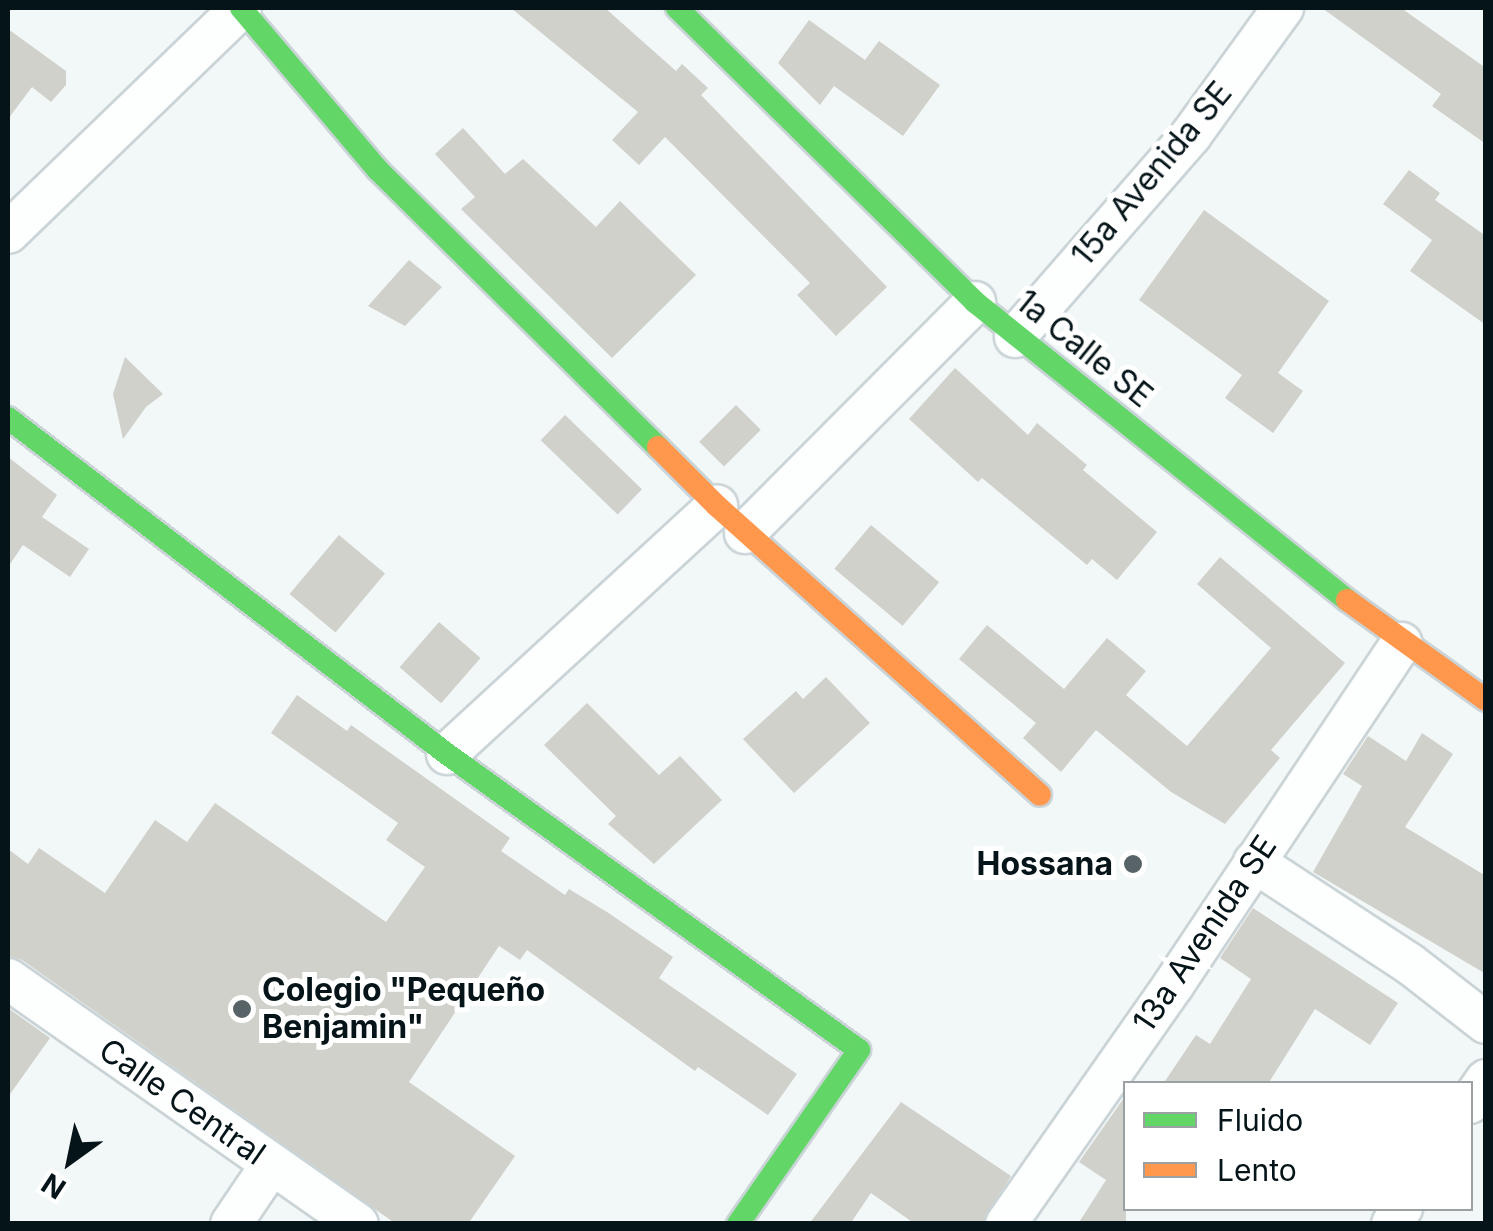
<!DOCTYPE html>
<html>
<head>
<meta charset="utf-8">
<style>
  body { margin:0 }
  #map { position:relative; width:1493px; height:1231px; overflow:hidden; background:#f2f7f8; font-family:Inter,sans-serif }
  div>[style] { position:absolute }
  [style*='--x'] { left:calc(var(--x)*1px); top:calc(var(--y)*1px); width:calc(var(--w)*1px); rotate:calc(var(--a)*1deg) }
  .building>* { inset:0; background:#d1d1cb; transform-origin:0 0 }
  .roads { filter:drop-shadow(2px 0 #cad4d7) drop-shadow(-2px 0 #cad4d7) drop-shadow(0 2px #cad4d7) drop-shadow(0 -2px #cad4d7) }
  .street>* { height:40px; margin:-20px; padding:0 20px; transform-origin:20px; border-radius:20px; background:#fdfefe }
  .fast>* { height:22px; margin:-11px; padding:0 11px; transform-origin:11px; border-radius:11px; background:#63d668 }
  .slow>* { height:22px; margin:-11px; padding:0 11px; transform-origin:11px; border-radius:11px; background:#ff974d }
  .dots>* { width:28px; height:28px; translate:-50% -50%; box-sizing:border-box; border:5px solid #fff; border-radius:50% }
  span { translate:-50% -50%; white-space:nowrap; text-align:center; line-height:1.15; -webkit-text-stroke:10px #fff; paint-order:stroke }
  .street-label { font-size:32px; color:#041418 }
  .poi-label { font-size:32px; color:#041418; font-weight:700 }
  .right { translate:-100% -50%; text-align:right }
  .left { translate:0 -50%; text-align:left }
  .frame { position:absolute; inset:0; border:10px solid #041418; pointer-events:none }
  .legend { position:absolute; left:1123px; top:1081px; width:350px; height:130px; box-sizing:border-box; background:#fff; border:2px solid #9ba1a3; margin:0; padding:12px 18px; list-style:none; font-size:30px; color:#041418 }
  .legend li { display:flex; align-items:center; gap:20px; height:50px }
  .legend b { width:50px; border:2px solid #9ba1a3 }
  .north { position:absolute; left:20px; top:1111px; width:100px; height:100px; -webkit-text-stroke:8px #fff; paint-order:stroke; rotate:213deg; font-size:28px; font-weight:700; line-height:40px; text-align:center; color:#041418 }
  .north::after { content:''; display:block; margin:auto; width:35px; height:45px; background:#041418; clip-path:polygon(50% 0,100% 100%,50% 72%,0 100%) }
</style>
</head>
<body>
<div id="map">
  <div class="building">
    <div style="clip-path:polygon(511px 8px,605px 8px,676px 71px,682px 64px,708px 88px,701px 95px,887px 287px,836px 336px,797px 295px,810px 283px,665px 137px,639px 165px,612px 140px,638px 112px)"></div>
    <div style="clip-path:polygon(1322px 8px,1401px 8px,1486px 68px,1486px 144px,1432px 106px,1441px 94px)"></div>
    <div style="clip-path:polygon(809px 20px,865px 60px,879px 41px,940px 85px,903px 136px,834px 86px,820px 105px,778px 63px)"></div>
    <div style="clip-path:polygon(8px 29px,66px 71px,66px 85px,51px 102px,32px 87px,8px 119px)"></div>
    <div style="clip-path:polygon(463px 128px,505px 174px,523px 159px,596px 227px,620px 201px,696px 275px,612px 358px,461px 209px,475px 197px,435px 154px)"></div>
    <div style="clip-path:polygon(1409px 170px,1440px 193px,1435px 200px,1486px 236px,1486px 325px,1410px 271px,1432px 240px,1383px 204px)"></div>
    <div style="clip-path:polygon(1204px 210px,1329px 301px,1278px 373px,1303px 391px,1273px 433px,1225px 398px,1242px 375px,1139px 300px)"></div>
    <div style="clip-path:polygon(409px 260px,442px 287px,405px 326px,368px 306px)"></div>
    <div style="clip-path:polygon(125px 357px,163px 394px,146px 407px,123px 439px,113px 394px)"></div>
    <div style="clip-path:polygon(955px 368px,1028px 435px,1037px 423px,1087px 465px,1083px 470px,1157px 532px,1117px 580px,1092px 559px,1087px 565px,982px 478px,978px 482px,909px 419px)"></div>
    <div style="left:736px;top:405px;width:35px;height:52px;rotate:45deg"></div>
    <div style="left:565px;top:415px;width:107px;height:35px;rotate:44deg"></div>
    <div style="clip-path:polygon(8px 457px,57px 495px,42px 517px,89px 549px,70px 577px,23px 545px,8px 567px)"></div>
    <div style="left:871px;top:525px;width:89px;height:57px;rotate:40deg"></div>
    <div style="left:339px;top:535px;width:60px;height:77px;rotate:40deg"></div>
    <div style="clip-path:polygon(1220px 557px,1345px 663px,1271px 750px,1280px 758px,1225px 824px,1171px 792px,1096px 730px,1061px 772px,1023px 738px,1036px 723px,959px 659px,987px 625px,1064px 689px,1107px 638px,1146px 671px,1126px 695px,1187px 746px,1271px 648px,1197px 584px)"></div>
    <div style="left:439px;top:622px;width:55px;height:60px;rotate:41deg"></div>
    <div style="clip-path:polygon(826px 677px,870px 723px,794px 793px,743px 739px,796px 691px,803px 699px)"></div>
    <div style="clip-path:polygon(297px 695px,347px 731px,351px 725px,510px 838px,501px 851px,565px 895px,569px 889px,607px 912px,673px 957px,659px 978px,797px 1074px,768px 1115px,698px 1067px,695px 1071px,527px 950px,520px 960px,499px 946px,409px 1082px,515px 1156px,468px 1224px,396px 1224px,22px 960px,8px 956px,8px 849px,28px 864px,39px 848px,105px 893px,155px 820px,187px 842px,215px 803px,386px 922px,425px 867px,386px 840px,398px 823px,271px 733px)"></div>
    <div style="clip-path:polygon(587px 703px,659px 775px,680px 756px,722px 800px,654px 864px,608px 824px,616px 816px,544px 745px)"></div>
    <div style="clip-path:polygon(1422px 733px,1453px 754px,1405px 827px,1486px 876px,1486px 974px,1313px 872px,1362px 786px,1343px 774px,1368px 736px,1406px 761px)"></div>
    <div style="clip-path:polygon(1253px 908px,1398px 1003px,1370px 1045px,1315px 1009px,1268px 1084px,1163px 1084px,1196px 1035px,1210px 1044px,1251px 979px,1220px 958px)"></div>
    <div style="clip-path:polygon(8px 1008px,50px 1038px,8px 1097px)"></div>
    <div style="clip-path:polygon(1126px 1095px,1126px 1224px,1078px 1224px,1106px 1180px,1079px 1162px)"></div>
    <div style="clip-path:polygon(901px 1102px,1011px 1176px,982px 1224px,915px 1224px,871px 1193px,850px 1224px,809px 1224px)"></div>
  </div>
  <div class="roads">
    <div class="street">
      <div style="--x:8;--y:233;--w:324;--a:-44"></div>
      <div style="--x:1015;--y:337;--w:268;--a:-48.9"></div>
      <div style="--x:1191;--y:135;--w:157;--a:-54.1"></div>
      <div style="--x:745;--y:533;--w:326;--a:-45.1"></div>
      <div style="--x:447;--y:754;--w:367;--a:-42.6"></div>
      <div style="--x:1254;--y:862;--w:186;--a:33.2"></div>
      <div style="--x:1410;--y:964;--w:96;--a:37.8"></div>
      <div style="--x:8;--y:979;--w:427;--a:35"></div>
      <div style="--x:1470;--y:1103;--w:28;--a:-55"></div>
      <div style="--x:231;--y:1224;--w:71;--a:-55.9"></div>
      <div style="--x:1006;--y:1224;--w:293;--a:-55"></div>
      <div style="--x:1174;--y:984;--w:410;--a:-56.3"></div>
      <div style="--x:1392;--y:1224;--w:19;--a:-58"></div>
    </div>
    <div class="fast">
      <div style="--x:241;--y:8;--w:212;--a:49.8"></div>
      <div style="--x:378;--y:170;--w:394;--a:44.7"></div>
      <div style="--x:677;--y:8;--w:419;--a:44.6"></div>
      <div style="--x:975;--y:302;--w:477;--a:38.7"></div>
      <div style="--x:8;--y:418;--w:553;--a:37.43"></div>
      <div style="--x:447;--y:754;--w:507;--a:35.7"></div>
      <div style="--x:859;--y:1050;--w:212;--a:124.8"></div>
    </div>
    <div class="slow">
      <div style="--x:658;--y:447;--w:83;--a:45"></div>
      <div style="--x:717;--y:506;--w:433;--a:41.8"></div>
      <div style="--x:1347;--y:600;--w:171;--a:35.7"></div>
    </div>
  </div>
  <div class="dots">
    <div style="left:1133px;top:864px;background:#576366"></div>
    <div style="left:242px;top:1009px;background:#576366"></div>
  </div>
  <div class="street-label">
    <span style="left:1152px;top:174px;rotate:-50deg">15a Avenida SE</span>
    <span style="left:1084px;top:349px;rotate:39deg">1a Calle SE</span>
    <span style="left:1205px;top:934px;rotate:-56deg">13a Avenida SE</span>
    <span style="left:182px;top:1102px;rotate:35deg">Calle Central</span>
  </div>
  <div class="poi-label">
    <span class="right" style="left:1113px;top:864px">Hossana</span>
    <span class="left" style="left:262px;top:1009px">Colegio "Pequeño<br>Benjamin"</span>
  </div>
  <div class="frame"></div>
  <ul class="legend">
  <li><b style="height:12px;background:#63d668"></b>Fluido</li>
  <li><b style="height:12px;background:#ff974d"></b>Lento</li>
  </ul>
  <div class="north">N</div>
</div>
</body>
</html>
